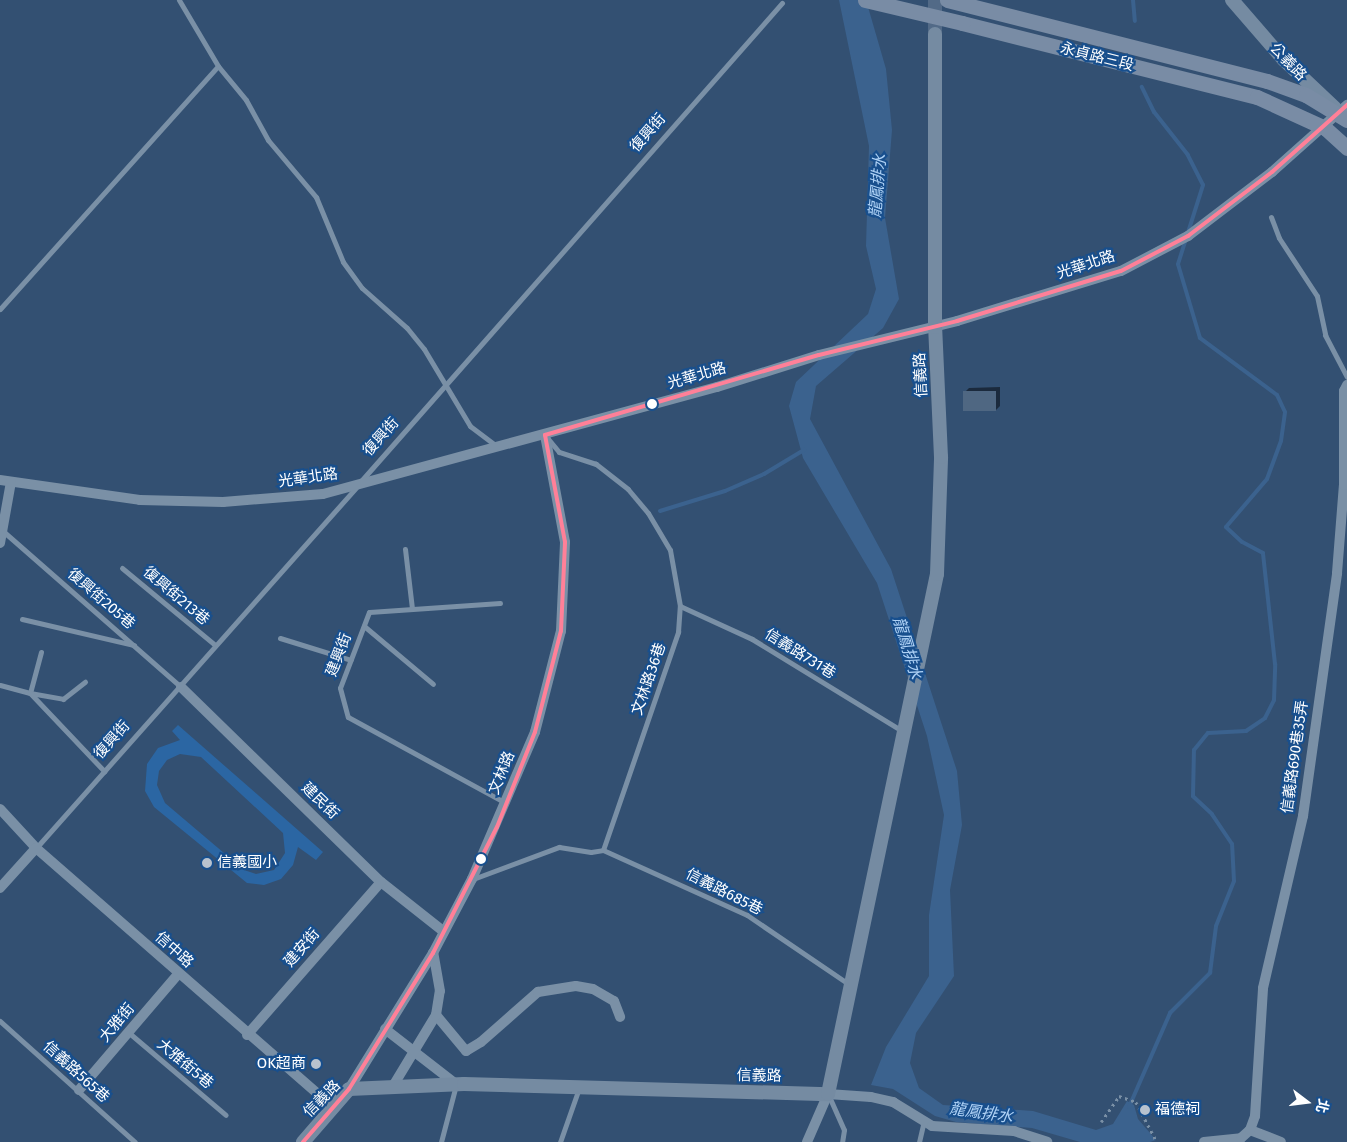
<!DOCTYPE html>
<html>
<head>
<meta charset="utf-8">
<style>
  body { margin:0 }
  #map { position:relative; width:1347px; height:1142px; overflow:hidden; background:#335072; font-family:"Fira Sans","Noto Sans TC",sans-serif }
  div>[style] { position:absolute }
  [style*='--x'] { left:calc(var(--x)*1px); top:calc(var(--y)*1px); width:calc(var(--w)*1px); rotate:calc(var(--a)*1deg) }
  .green>* { inset:0; background:#2b66a3 }
  .water>* { inset:0; background:#3b628e }
  .shadow>* { inset:0; background:#0007 }
  .stream>* { height:4px; margin:-2px; padding:0 2px; transform-origin:2px; border-radius:2px; background:#3b628e }
  .building>* { inset:0; background:#4f6782; transform-origin:0 0 }
  .secondary-tunnel>* { height:14px; margin-top:-7px; transform-origin:0; background:repeating-linear-gradient(90deg,#526a87 0 14px,transparent 0 21px) }
  .path>* { height:2.5px; margin-top:-1.25px; transform-origin:0; background:repeating-linear-gradient(90deg,#7a90a6 0 2.5px,transparent 0 6.5px) }
  .lane>* { height:5px; margin:-2.5px; padding:0 2.5px; transform-origin:2.5px; border-radius:2.5px; background:#7a90a6 }
  .street>* { height:10px; margin:-5px; padding:0 5px; transform-origin:5px; border-radius:5px; background:#7a90a6 }
  .secondary>* { height:14px; margin:-7px; padding:0 7px; transform-origin:7px; border-radius:7px; background:#758ba2 }
  .primary>* { height:15px; margin:-7.5px; padding:0 7.5px; transform-origin:7.5px; border-radius:7.5px; background:#798ca5 }
  .primary-bridge>* { height:15px; margin:-7.5px; padding:0 7.5px; transform-origin:7.5px; border-radius:7.5px; background:#798ca5 }
  .bus-1>* { height:4px; margin:-2px; padding:0 2px; transform-origin:2px; border-radius:2px; background:#ff8098 }
  .dots>* { width:14px; height:14px; translate:-50% -50%; box-sizing:border-box; border:2px solid #184f8d; border-radius:50% }
  span { translate:-50% -50%; white-space:nowrap; text-align:center; line-height:1.15; -webkit-text-stroke:4.5px #184f8d; paint-order:stroke }
  .street-label { font-size:15px; color:#fff }
  .poi-label { font-size:15px; color:#fff }
  .left { translate:0 -50%; text-align:left }
  .right { translate:-100% -50%; text-align:right }
  .water-label { font-size:16px; color:#afd2f6; font-style:italic }
  .north { position:absolute; left:1282px; top:1077px; width:50px; height:50px; -webkit-text-stroke:4px #184f8d; paint-order:stroke; rotate:105deg; font-size:14px; font-weight:700; line-height:20px; text-align:center; color:#fff }
  .north::after { content:''; display:block; margin:auto; width:18px; height:22px; background:#fff; clip-path:polygon(50% 0,100% 100%,50% 72%,0 100%) }
</style>
</head>
<body>
<div id="map">
  <div class="green">
    <div style="clip-path:polygon(evenodd,178px 725px,323px 852px,316px 860px,298px 847px,293px 865px,281px 879px,264px 885px,247px 883px,154px 807px,145px 791px,147px 764px,158px 748px,180px 740px,172px 731px,178px 725px,180px 754px,201px 757px,283px 833px,285px 853px,274px 870px,256px 874px,244px 870px,165px 803px,157px 785px,159px 771px,167px 760px,180px 754px)"></div>
  </div>
  <div class="water">
    <div style="clip-path:polygon(839px 0,866px 0,886px 69px,892px 130px,885px 218px,899px 299px,883px 328px,816px 386px,810px 419px,891px 569px,957px 771px,962px 825px,950px 890px,954px 976px,916px 1033px,910px 1063px,919px 1088px,943px 1105px,1033px 1111px,1096px 1130px,1113px 1124px,1127px 1101px,1134px 1105px,1138px 1119px,1156px 1140px,1150px 1142px,1080px 1142px,1032px 1128px,956px 1122px,935px 1116px,893px 1089px,871px 1085px,886px 1047px,929px 976px,929px 915px,944px 815px,927px 736px,877px 583px,803px 458px,789px 406px,796px 382px,868px 314px,876px 289px,866px 246px,869px 146px)"></div>
  </div>
  <div class="shadow">
    <div style="clip-path:polygon(1000px 387px,1000px 406px,996px 410px,965px 392px,969px 388px)"></div>
  </div>
  <div class="stream">
    <div style="--x:1133;--y:0;--w:21;--a:85"></div>
    <div style="--x:660;--y:511;--w:68;--a:-17.1"></div>
    <div style="--x:725;--y:491;--w:43;--a:-23.6"></div>
    <div style="--x:764;--y:474;--w:47;--a:-31"></div>
    <div style="--x:1129;--y:1107;--w:103;--a:-66.4"></div>
    <div style="--x:1170;--y:1013;--w:57;--a:-45"></div>
    <div style="--x:1210;--y:973;--w:47;--a:-82.7"></div>
    <div style="--x:1216;--y:926;--w:48;--a:-68.2"></div>
    <div style="--x:1234;--y:881;--w:37;--a:-93"></div>
    <div style="--x:1232;--y:844;--w:36;--a:-124"></div>
    <div style="--x:1212;--y:814;--w:26;--a:-137"></div>
    <div style="--x:1193;--y:796;--w:46;--a:-88.8"></div>
    <div style="--x:1194;--y:750;--w:22;--a:-51"></div>
    <div style="--x:1208;--y:733;--w:38;--a:-3"></div>
    <div style="--x:1246;--y:731;--w:23;--a:-34"></div>
    <div style="--x:1265;--y:718;--w:20;--a:-63"></div>
    <div style="--x:1274;--y:700;--w:36;--a:-88"></div>
    <div style="--x:1275;--y:664;--w:112;--a:-96.2"></div>
    <div style="--x:1263;--y:553;--w:24;--a:-152"></div>
    <div style="--x:1242;--y:542;--w:22;--a:-137"></div>
    <div style="--x:1226;--y:527;--w:63;--a:-49.5"></div>
    <div style="--x:1267;--y:479;--w:40;--a:-69.8"></div>
    <div style="--x:1281;--y:441;--w:29;--a:-82"></div>
    <div style="--x:1285;--y:412;--w:19;--a:-115"></div>
    <div style="--x:1277;--y:395;--w:96;--a:-143.5"></div>
    <div style="--x:1200;--y:338;--w:77;--a:-106.6"></div>
    <div style="--x:1178;--y:264;--w:83;--a:-72.4"></div>
    <div style="--x:1203;--y:185;--w:34;--a:-117"></div>
    <div style="--x:1188;--y:155;--w:55;--a:-128.3"></div>
    <div style="--x:1154;--y:112;--w:28;--a:-116"></div>
  </div>
  <div class="building">
    <div style="left:963px;top:391px;width:33px;height:20px"></div>
  </div>
  <div class="secondary-tunnel">
    <div style="--x:935;--y:34;--w:34;--a:-90"></div>
  </div>
  <div class="path">
    <div style="--x:1101;--y:1122;--w:32;--a:-55"></div>
    <div style="--x:1119;--y:1096;--w:18;--a:19"></div>
    <div style="--x:1136;--y:1102;--w:45;--a:62.3"></div>
  </div>
  <div class="lane">
    <div style="--x:179;--y:0;--w:77;--a:59.4"></div>
    <div style="--x:218;--y:66;--w:44;--a:50.5"></div>
    <div style="--x:246;--y:100;--w:46;--a:61.2"></div>
    <div style="--x:268;--y:140;--w:75;--a:49.9"></div>
    <div style="--x:316;--y:197;--w:70;--a:67.4"></div>
    <div style="--x:343;--y:262;--w:32;--a:54"></div>
    <div style="--x:362;--y:288;--w:60;--a:41.6"></div>
    <div style="--x:407;--y:328;--w:27;--a:51"></div>
    <div style="--x:424;--y:349;--w:90;--a:59.1"></div>
    <div style="--x:470;--y:426;--w:34;--a:37"></div>
    <div style="--x:1271;--y:217;--w:22;--a:69"></div>
    <div style="--x:1279;--y:238;--w:69;--a:56.8"></div>
    <div style="--x:1317;--y:296;--w:40;--a:78"></div>
    <div style="--x:1325;--y:335;--w:47;--a:62.4"></div>
    <div style="--x:0;--y:309;--w:326;--a:-48.1"></div>
    <div style="--x:361;--y:481;--w:637;--a:-48.63"></div>
    <div style="--x:4;--y:532;--w:235;--a:41.2"></div>
    <div style="--x:405;--y:549;--w:60;--a:83.3"></div>
    <div style="--x:122;--y:568;--w:121;--a:39.6"></div>
    <div style="--x:500;--y:603;--w:131;--a:176.1"></div>
    <div style="--x:369;--y:612;--w:81;--a:110.9"></div>
    <div style="--x:340;--y:688;--w:30;--a:75"></div>
    <div style="--x:348;--y:717;--w:180;--a:28.6"></div>
    <div style="--x:680;--y:606;--w:79;--a:24.6"></div>
    <div style="--x:752;--y:639;--w:176;--a:31.5"></div>
    <div style="--x:22;--y:619;--w:115;--a:13.1"></div>
    <div style="--x:364;--y:626;--w:90;--a:40"></div>
    <div style="--x:280;--y:638;--w:74;--a:17.2"></div>
    <div style="--x:41;--y:652;--w:42;--a:105"></div>
    <div style="--x:30;--y:693;--w:34;--a:10"></div>
    <div style="--x:63;--y:699;--w:28;--a:-38"></div>
    <div style="--x:0;--y:685;--w:31;--a:15"></div>
    <div style="--x:30;--y:693;--w:108;--a:46.5"></div>
    <div style="--x:36;--y:848;--w:482;--a:-48.4"></div>
    <div style="--x:603;--y:850;--w:158;--a:24.3"></div>
    <div style="--x:747;--y:915;--w:125;--a:34.2"></div>
    <div style="--x:473;--y:879;--w:92;--a:-20.4"></div>
    <div style="--x:559;--y:847;--w:32;--a:9"></div>
    <div style="--x:591;--y:852;--w:12;--a:-9"></div>
    <div style="--x:603;--y:850;--w:231;--a:-71"></div>
    <div style="--x:678;--y:632;--w:26;--a:-86"></div>
    <div style="--x:680;--y:606;--w:57;--a:-100.1"></div>
    <div style="--x:670;--y:550;--w:43;--a:-120.7"></div>
    <div style="--x:648;--y:513;--w:31;--a:-130"></div>
    <div style="--x:628;--y:489;--w:41;--a:-142"></div>
    <div style="--x:596;--y:464;--w:39;--a:-162"></div>
    <div style="--x:559;--y:452;--w:17;--a:-130"></div>
    <div style="--x:0;--y:1021;--w:181;--a:41.9"></div>
    <div style="--x:128;--y:1032;--w:128;--a:40.3"></div>
    <div style="--x:828;--y:1094;--w:39;--a:66"></div>
    <div style="--x:844;--y:1130;--w:12;--a:99"></div>
    <div style="--x:441;--y:1142;--w:59;--a:-75.3"></div>
    <div style="--x:560;--y:1142;--w:57;--a:-70.6"></div>
    <div style="--x:919;--y:1142;--w:22;--a:-77"></div>
  </div>
  <div class="street">
    <div style="--x:0;--y:480;--w:141;--a:8.1"></div>
    <div style="--x:140;--y:500;--w:83;--a:1.4"></div>
    <div style="--x:223;--y:502;--w:100;--a:-4.6"></div>
    <div style="--x:323;--y:494;--w:408;--a:-15.2"></div>
    <div style="--x:717;--y:387;--w:107;--a:-17.4"></div>
    <div style="--x:819;--y:355;--w:142;--a:-13.8"></div>
    <div style="--x:957;--y:321;--w:171;--a:-17"></div>
    <div style="--x:1121;--y:271;--w:76;--a:-27.6"></div>
    <div style="--x:1188;--y:236;--w:106;--a:-37.3"></div>
    <div style="--x:1272;--y:172;--w:101;--a:-41.8"></div>
    <div style="--x:0;--y:543;--w:62;--a:-79.8"></div>
    <div style="--x:181;--y:687;--w:279;--a:44.3"></div>
    <div style="--x:381;--y:882;--w:79;--a:38.3"></div>
    <div style="--x:0;--y:809;--w:53;--a:47.3"></div>
    <div style="--x:36;--y:848;--w:394;--a:41.1"></div>
    <div style="--x:0;--y:888;--w:54;--a:-48"></div>
    <div style="--x:436;--y:1015;--w:47;--a:50.2"></div>
    <div style="--x:466;--y:1051;--w:17;--a:-31"></div>
    <div style="--x:481;--y:1042;--w:76;--a:-41.3"></div>
    <div style="--x:538;--y:992;--w:38;--a:-9"></div>
    <div style="--x:576;--y:986;--w:17;--a:10"></div>
    <div style="--x:593;--y:989;--w:24;--a:30"></div>
    <div style="--x:614;--y:1001;--w:17;--a:69"></div>
    <div style="--x:385;--y:1029;--w:90;--a:37.8"></div>
    <div style="--x:247;--y:1035;--w:203;--a:-48.8"></div>
    <div style="--x:393;--y:1086;--w:83;--a:-58.8"></div>
    <div style="--x:436;--y:1015;--w:24;--a:-81"></div>
    <div style="--x:440;--y:991;--w:39;--a:-100"></div>
    <div style="--x:349;--y:1089;--w:160;--a:-58.3"></div>
    <div style="--x:433;--y:953;--w:84;--a:-62.2"></div>
    <div style="--x:472;--y:879;--w:160;--a:-66.8"></div>
    <div style="--x:535;--y:732;--w:104;--a:-75.6"></div>
    <div style="--x:561;--y:631;--w:89;--a:-87.4"></div>
    <div style="--x:565;--y:542;--w:109;--a:-100.6"></div>
    <div style="--x:79;--y:1090;--w:153;--a:-49.5"></div>
    <div style="--x:1250;--y:1130;--w:33;--a:21"></div>
    <div style="--x:807;--y:1142;--w:52;--a:-66.4"></div>
    <div style="--x:828;--y:1094;--w:43;--a:4"></div>
    <div style="--x:871;--y:1097;--w:23;--a:13"></div>
    <div style="--x:893;--y:1102;--w:46;--a:31.6"></div>
    <div style="--x:932;--y:1126;--w:82;--a:3.5"></div>
    <div style="--x:1014;--y:1131;--w:35;--a:18"></div>
    <div style="--x:1204;--y:1142;--w:37;--a:-6"></div>
    <div style="--x:1241;--y:1138;--w:12;--a:-42"></div>
    <div style="--x:1250;--y:1130;--w:15;--a:-70"></div>
    <div style="--x:1255;--y:1116;--w:128;--a:-86.4"></div>
    <div style="--x:1263;--y:988;--w:177;--a:-76.9"></div>
    <div style="--x:1303;--y:816;--w:245;--a:-82"></div>
    <div style="--x:1337;--y:573;--w:88;--a:-85.5"></div>
    <div style="--x:1344;--y:485;--w:94;--a:-90"></div>
    <div style="--x:1344;--y:391;--w:7;--a:-63"></div>
  </div>
  <div class="secondary">
    <div style="--x:1232;--y:0;--w:79;--a:49.1"></div>
    <div style="--x:1284;--y:60;--w:70;--a:43.3"></div>
    <div style="--x:303;--y:1142;--w:70;--a:-49"></div>
    <div style="--x:349;--y:1089;--w:115;--a:-2.5"></div>
    <div style="--x:464;--y:1084;--w:364;--a:1.6"></div>
    <div style="--x:828;--y:1094;--w:531;--a:-78.16"></div>
    <div style="--x:937;--y:574;--w:117;--a:-88"></div>
    <div style="--x:941;--y:457;--w:130;--a:-92.6"></div>
    <div style="--x:935;--y:327;--w:293;--a:-90"></div>
  </div>
  <div class="primary">
    <div style="--x:947;--y:0;--w:330;--a:14.2"></div>
    <div style="--x:1267;--y:81;--w:41;--a:19.7"></div>
    <div style="--x:1306;--y:95;--w:48;--a:31.4"></div>
    <div style="--x:962;--y:23;--w:304;--a:14.1"></div>
    <div style="--x:1257;--y:97;--w:75;--a:24.5"></div>
    <div style="--x:1325;--y:128;--w:30;--a:42"></div>
  </div>
  <div class="primary-bridge">
    <div style="--x:865;--y:0;--w:100;--a:13.3"></div>
  </div>
  <div class="bus-1">
    <div style="--x:545;--y:435;--w:285;--a:-16.3"></div>
    <div style="--x:819;--y:355;--w:142;--a:-13.8"></div>
    <div style="--x:957;--y:321;--w:171;--a:-17"></div>
    <div style="--x:1121;--y:271;--w:76;--a:-27.6"></div>
    <div style="--x:1188;--y:236;--w:106;--a:-37.3"></div>
    <div style="--x:1272;--y:172;--w:101;--a:-41.8"></div>
    <div style="--x:303;--y:1142;--w:70;--a:-49"></div>
    <div style="--x:349;--y:1089;--w:160;--a:-58.3"></div>
    <div style="--x:433;--y:953;--w:141;--a:-63.1"></div>
    <div style="--x:497;--y:827;--w:102;--a:-68.2"></div>
    <div style="--x:535;--y:732;--w:104;--a:-75.6"></div>
    <div style="--x:561;--y:631;--w:89;--a:-87.4"></div>
    <div style="--x:565;--y:542;--w:109;--a:-100.6"></div>
  </div>
  <div class="dots">
    <div style="left:652px;top:404px;background:#fff"></div>
    <div style="left:481px;top:859px;background:#fff"></div>
    <div style="left:207px;top:863px;background:#b8c2ce"></div>
    <div style="left:316px;top:1064px;background:#b8c2ce"></div>
    <div style="left:1145px;top:1110px;background:#b8c2ce"></div>
  </div>
  <div class="street-label">
    <span style="left:1097px;top:57px;rotate:14deg">永貞路三段</span>
    <span style="left:1288px;top:62px;rotate:46deg">公義路</span>
    <span style="left:648px;top:133px;rotate:-49deg">復興街</span>
    <span style="left:1086px;top:265px;rotate:-18deg">光華北路</span>
    <span style="left:921px;top:375px;rotate:-93deg">信義路</span>
    <span style="left:697px;top:376px;rotate:-16deg">光華北路</span>
    <span style="left:381px;top:437px;rotate:-48deg">復興街</span>
    <span style="left:308px;top:478px;rotate:-8deg">光華北路</span>
    <span style="left:176px;top:596px;rotate:40deg">復興街213巷</span>
    <span style="left:101px;top:599px;rotate:41deg">復興街205巷</span>
    <span style="left:800px;top:654px;rotate:32deg">信義路731巷</span>
    <span style="left:339px;top:655px;rotate:-69deg">建興街</span>
    <span style="left:649px;top:679px;rotate:-71deg">文林路36巷</span>
    <span style="left:112px;top:740px;rotate:-48deg">復興街</span>
    <span style="left:1295px;top:757px;rotate:-82deg">信義路690巷35弄</span>
    <span style="left:502px;top:773px;rotate:-68deg">文林路</span>
    <span style="left:320px;top:801px;rotate:44deg">建民街</span>
    <span style="left:724px;top:892px;rotate:27deg">信義路685巷</span>
    <span style="left:302px;top:948px;rotate:-49deg">建安街</span>
    <span style="left:174px;top:950px;rotate:42deg">信中路</span>
    <span style="left:117px;top:1023px;rotate:-50deg">大雅街</span>
    <span style="left:185px;top:1064px;rotate:40deg">大雅街5巷</span>
    <span style="left:76px;top:1072px;rotate:42deg">信義路565巷</span>
    <span style="left:759px;top:1076px;rotate:1deg">信義路</span>
    <span style="left:322px;top:1099px;rotate:-45deg">信義路</span>
  </div>
  <div class="poi-label">
    <span class="left" style="left:217px;top:863px">信義國小</span>
    <span class="right" style="left:306px;top:1064px">OK超商</span>
    <span class="left" style="left:1155px;top:1110px">福德祠</span>
  </div>
  <div class="water-label">
    <span style="left:878px;top:186px;rotate:-85deg">龍鳳排水</span>
    <span style="left:907px;top:648px;rotate:73deg">龍鳳排水</span>
    <span style="left:981px;top:1113px;rotate:8deg">龍鳳排水</span>
  </div>
  <div class="north">北</div>
</div>
</body>
</html>
